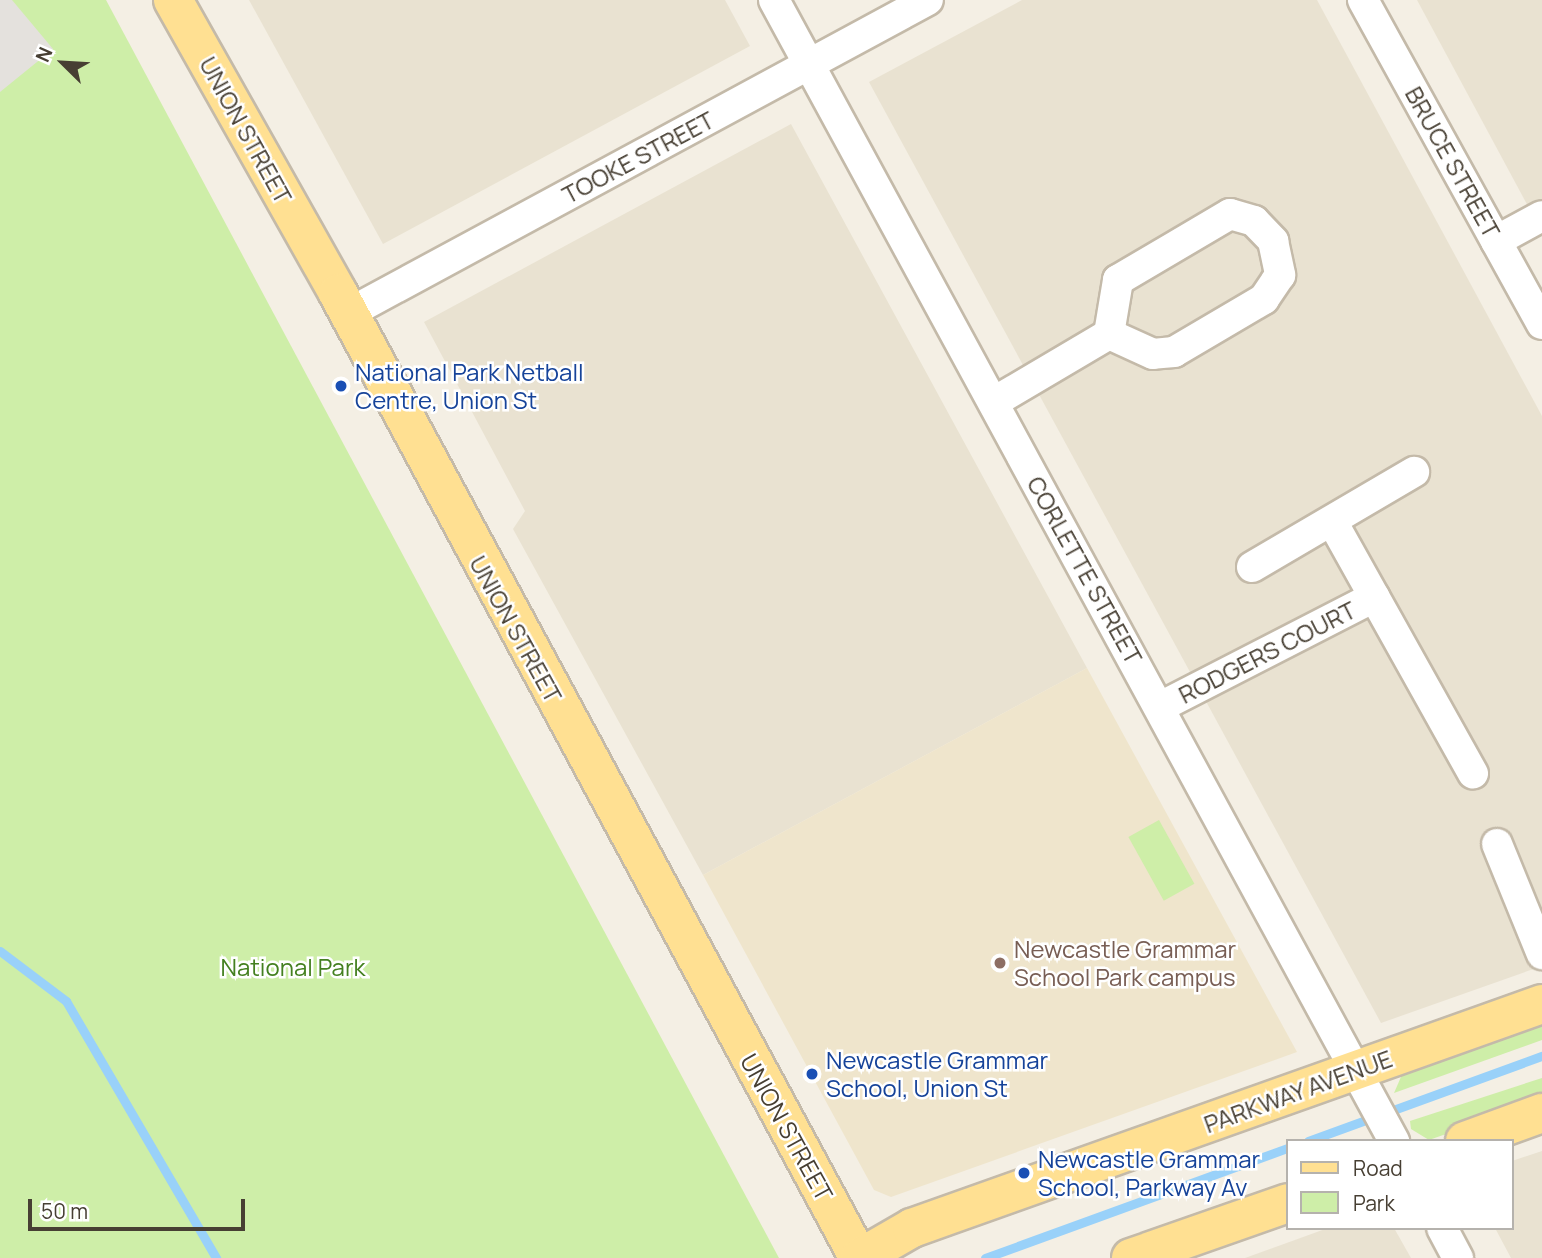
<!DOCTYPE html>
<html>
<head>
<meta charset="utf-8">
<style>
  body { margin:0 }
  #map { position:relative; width:1542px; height:1258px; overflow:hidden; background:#f4efe4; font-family:Manrope,sans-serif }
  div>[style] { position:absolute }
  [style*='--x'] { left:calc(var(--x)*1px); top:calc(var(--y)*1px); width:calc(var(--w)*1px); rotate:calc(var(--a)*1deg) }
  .residential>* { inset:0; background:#e9e2d1 }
  .education>* { inset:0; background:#efe5cc }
  .green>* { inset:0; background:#ceeea8; transform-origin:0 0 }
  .parking>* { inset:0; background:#e4e1dd }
  .stream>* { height:9px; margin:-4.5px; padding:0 4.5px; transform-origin:4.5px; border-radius:4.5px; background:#99d1f9 }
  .roads { filter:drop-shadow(2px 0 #c4baa9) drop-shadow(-2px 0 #c4baa9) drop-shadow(0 2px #c4baa9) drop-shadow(0 -2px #c4baa9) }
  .minor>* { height:30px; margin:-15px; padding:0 15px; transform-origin:15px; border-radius:15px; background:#fff }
  .major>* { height:38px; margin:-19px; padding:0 19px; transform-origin:19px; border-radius:19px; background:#ffe092 }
  .dots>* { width:19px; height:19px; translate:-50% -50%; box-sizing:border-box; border:4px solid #fff; border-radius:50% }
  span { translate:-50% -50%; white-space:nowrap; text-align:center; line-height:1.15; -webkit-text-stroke:5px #fff; paint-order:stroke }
  .street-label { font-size:24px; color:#473f33 }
  .transit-label { font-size:24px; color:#164399 }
  .left { translate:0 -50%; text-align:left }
  .education-label { font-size:24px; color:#785e54 }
  .park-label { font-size:24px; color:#448020 }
  .legend { position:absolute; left:1286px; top:1139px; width:228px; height:91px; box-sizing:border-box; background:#fff; border:2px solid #b5b2ad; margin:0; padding:9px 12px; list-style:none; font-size:21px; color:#473f33 }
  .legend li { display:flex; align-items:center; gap:14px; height:35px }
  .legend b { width:35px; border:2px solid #b5b2ad }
  .north { position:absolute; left:28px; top:28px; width:70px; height:70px; -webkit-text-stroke:5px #fff; paint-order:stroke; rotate:294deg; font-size:19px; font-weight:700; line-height:28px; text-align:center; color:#473f33 }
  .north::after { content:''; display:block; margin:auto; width:24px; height:32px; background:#473f33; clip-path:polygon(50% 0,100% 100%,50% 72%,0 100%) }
  .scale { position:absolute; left:28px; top:1199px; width:217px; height:32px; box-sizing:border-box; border:4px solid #473f33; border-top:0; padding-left:9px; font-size:21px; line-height:24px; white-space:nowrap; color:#473f33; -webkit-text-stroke:5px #fff; paint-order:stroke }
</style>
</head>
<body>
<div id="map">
  <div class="residential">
    <div style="clip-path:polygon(249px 0,725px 0,750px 46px,383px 244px)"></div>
    <div style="clip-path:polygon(1022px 0,1317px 0,1542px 416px,1542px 966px,1381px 1023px,869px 82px)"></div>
    <div style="clip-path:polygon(1417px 0,1542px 0,1542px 201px,1529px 208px)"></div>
    <div style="clip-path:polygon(791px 124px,1087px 668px,703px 875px,513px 529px,525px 511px,424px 322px)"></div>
    <div style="clip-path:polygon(1542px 1151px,1542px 1258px,1511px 1258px,1495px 1228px,1512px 1228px,1512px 1161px)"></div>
    <div style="clip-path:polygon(1328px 1228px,1394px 1228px,1411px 1258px,1245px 1258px)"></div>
  </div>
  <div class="education">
    <div style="clip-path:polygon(1087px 668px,1297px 1052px,891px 1197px,874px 1190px,703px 875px)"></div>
  </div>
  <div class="green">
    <div style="clip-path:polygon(0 0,106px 0,779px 1258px,0 1258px)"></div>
    <div style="left:1159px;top:820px;width:73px;height:35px;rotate:61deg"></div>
    <div style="clip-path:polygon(1542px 1020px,1542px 1040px,1394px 1093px,1404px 1070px)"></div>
    <div style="clip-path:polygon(1542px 1078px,1542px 1100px,1429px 1140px,1411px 1129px,1410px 1121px)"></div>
  </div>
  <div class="parking">
    <div style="clip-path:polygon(0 0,12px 0,53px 49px,0 92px)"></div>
  </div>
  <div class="stream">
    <div style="--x:0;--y:951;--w:83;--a:37.1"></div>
    <div style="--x:66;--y:1001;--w:298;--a:59.7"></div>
    <div style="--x:1308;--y:1141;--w:249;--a:-20"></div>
    <div style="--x:985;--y:1258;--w:322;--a:-20"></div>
  </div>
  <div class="roads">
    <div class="minor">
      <div style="--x:774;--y:0;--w:1299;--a:61.48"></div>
      <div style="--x:1363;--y:0;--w:370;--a:61.1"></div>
      <div style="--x:1496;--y:241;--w:52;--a:-28.5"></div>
      <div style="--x:349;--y:313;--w:658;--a:-28.4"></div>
      <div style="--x:994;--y:402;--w:134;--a:-30.6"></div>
      <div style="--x:1109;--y:334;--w:55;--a:-80.5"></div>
      <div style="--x:1118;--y:280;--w:130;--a:-30.5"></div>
      <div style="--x:1230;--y:214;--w:25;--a:16"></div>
      <div style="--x:1254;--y:221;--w:28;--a:46"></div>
      <div style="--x:1273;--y:241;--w:35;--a:78"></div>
      <div style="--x:1280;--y:275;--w:29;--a:124"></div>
      <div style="--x:1264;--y:299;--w:104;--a:149.5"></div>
      <div style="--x:1174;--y:352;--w:21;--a:175"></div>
      <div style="--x:1153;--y:354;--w:48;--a:-155.6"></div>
      <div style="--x:1333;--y:523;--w:287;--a:60.8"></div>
      <div style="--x:1252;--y:567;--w:188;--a:-30.4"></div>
      <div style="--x:1160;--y:707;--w:241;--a:-27.2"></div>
      <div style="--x:1497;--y:844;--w:119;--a:67.8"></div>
      <div style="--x:1442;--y:1228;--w:34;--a:62"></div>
    </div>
    <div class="major">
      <div style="--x:173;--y:0;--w:336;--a:60.6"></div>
      <div style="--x:338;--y:293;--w:1097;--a:61.64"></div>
      <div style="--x:1465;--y:1141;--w:82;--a:-20"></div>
      <div style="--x:860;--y:1258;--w:60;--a:-30"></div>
      <div style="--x:912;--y:1228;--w:669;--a:-19.57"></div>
      <div style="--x:1131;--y:1258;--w:166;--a:-19.3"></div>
    </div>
  </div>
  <div class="dots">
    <div style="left:341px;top:386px;background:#1a4fb4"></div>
    <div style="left:1000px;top:963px;background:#8d6e63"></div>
    <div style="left:812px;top:1074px;background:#1a4fb4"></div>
    <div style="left:1024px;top:1173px;background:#1a4fb4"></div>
  </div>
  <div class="street-label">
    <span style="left:246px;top:130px;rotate:61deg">UNION STREET</span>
    <span style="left:638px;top:157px;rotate:-28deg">TOOKE STREET</span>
    <span style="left:1453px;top:162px;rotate:61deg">BRUCE STREET</span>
    <span style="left:1085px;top:570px;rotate:61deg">CORLETTE STREET</span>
    <span style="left:516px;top:629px;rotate:61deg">UNION STREET</span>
    <span style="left:1267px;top:652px;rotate:-27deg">RODGERS COURT</span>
    <span style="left:1298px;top:1091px;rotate:-20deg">PARKWAY AVENUE</span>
    <span style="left:787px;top:1127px;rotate:61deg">UNION STREET</span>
  </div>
  <div class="transit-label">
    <span class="left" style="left:355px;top:386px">National Park Netball<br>Centre, Union St</span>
    <span class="left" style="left:826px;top:1074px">Newcastle Grammar<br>School, Union St</span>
    <span class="left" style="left:1038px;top:1173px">Newcastle Grammar<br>School, Parkway Av</span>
  </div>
  <div class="education-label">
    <span class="left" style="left:1014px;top:963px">Newcastle Grammar<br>School Park campus</span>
  </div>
  <div class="park-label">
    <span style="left:293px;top:967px">National Park</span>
  </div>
  <ul class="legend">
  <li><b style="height:9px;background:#ffe092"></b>Road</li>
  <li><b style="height:19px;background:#ceeea8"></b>Park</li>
  </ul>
  <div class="north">N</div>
  <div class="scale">50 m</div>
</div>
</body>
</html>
